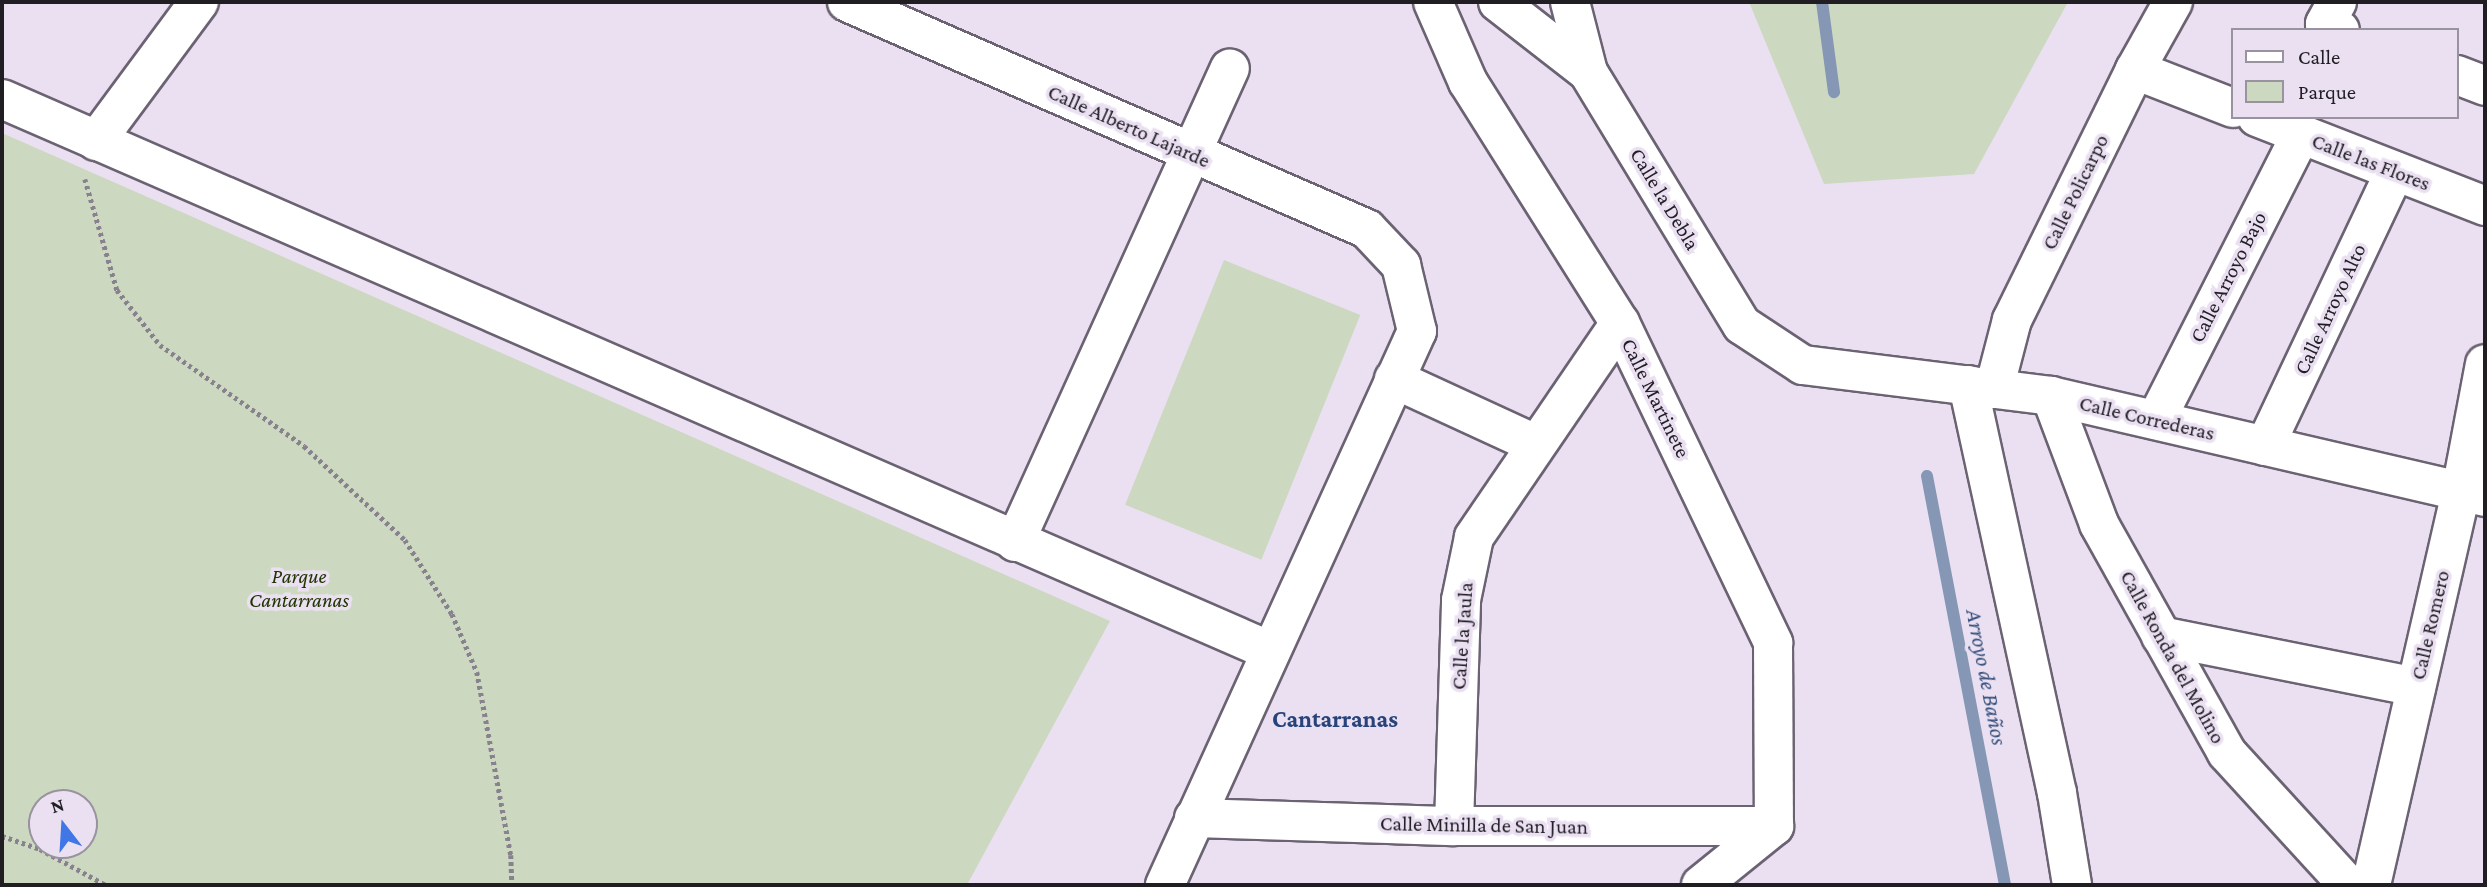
<!DOCTYPE html>
<html>
<head>
<meta charset="utf-8">
<style>
  body { margin:0 }
  #map { position:relative; width:2487px; height:887px; overflow:hidden; background:#eae0f2; font-family:"Crimson Pro",serif }
  div>[style] { position:absolute }
  [style*='--x'] { left:calc(var(--x)*1px); top:calc(var(--y)*1px); width:calc(var(--w)*1px); rotate:calc(var(--a)*1deg) }
  .green>* { inset:0; background:#ccd9c0; transform-origin:0 0 }
  .stream>* { height:12px; margin:-6px; padding:0 6px; transform-origin:6px; border-radius:6px; background:#8597b5 }
  .path>* { height:4.5px; margin-top:-2.25px; transform-origin:0; background:repeating-linear-gradient(90deg,#88818e 0 3.5px,transparent 0 7px) }
  .roads { filter:drop-shadow(2px 0 #6b6272) drop-shadow(-2px 0 #6b6272) drop-shadow(0 2px #6b6272) drop-shadow(0 -2px #6b6272) }
  .minor>* { height:38px; margin:-19px; padding:0 19px; transform-origin:19px; border-radius:19px; background:#fff }
  span { translate:-50% -50%; white-space:nowrap; text-align:center; line-height:1.15; -webkit-text-stroke:7px #eae0f2; paint-order:stroke }
  .street-label { font-size:21px; color:#201d23 }
  .park-label { font-size:21px; color:#203501; font-style:italic }
  .water-label { font-size:23px; color:#344e7a; font-style:italic }
  .quarter-label { font-size:24px; color:#27437a; font-weight:700 }
  .frame { position:absolute; inset:0; border:4px solid #201d23; pointer-events:none }
  .legend { position:absolute; left:2231px; top:28px; width:228px; height:91px; box-sizing:border-box; background:#eae0f2; border:2px solid #99929f; margin:0; padding:9px 12px; list-style:none; font-size:21px; color:#201d23 }
  .legend li { display:flex; align-items:center; gap:14px; height:35px }
  .legend b { width:35px; border:2px solid #99929f }
  .north { position:absolute; left:28px; top:789px; width:70px; height:70px; box-sizing:border-box; background:#eae0f2; border:2px solid #99929f; border-radius:50%; rotate:343deg; font-size:19px; font-weight:700; line-height:28px; text-align:center; color:#201d23 }
  .north::after { content:''; display:block; margin:auto; width:24px; height:32px; background:#4076e6; clip-path:polygon(50% 0,100% 100%,50% 72%,0 100%) }
</style>
</head>
<body>
<div id="map">
  <div class="green">
    <div style="clip-path:polygon(1749px 2px,2068px 2px,1974px 174px,1824px 184px)"></div>
    <div style="clip-path:polygon(evenodd,2px 133px,1110px 621px,967px 885px,2px 885px,2px 133px,42px 803px,84px 803px,84px 845px,42px 845px,42px 803px)"></div>
    <div style="left:1224px;top:260px;width:147px;height:264px;rotate:22deg"></div>
  </div>
  <div class="stream">
    <div style="--x:1822;--y:2;--w:91;--a:82.4"></div>
    <div style="--x:1927;--y:476;--w:416;--a:79.2"></div>
  </div>
  <div class="path">
    <div style="--x:85;--y:179;--w:116;--a:73.9"></div>
    <div style="--x:117;--y:290;--w:70;--a:52"></div>
    <div style="--x:160;--y:345;--w:176;--a:35"></div>
    <div style="--x:304;--y:446;--w:138;--a:42.9"></div>
    <div style="--x:405;--y:540;--w:88;--a:57.6"></div>
    <div style="--x:452;--y:614;--w:63;--a:66.7"></div>
    <div style="--x:477;--y:672;--w:186;--a:79.5"></div>
    <div style="--x:511;--y:855;--w:30;--a:88"></div>
    <div style="--x:2;--y:836;--w:40;--a:18.9"></div>
    <div style="--x:40;--y:849;--w:75;--a:28.6"></div>
  </div>
  <div class="roads">
    <div class="minor">
      <div style="--x:847;--y:2;--w:567;--a:23.58"></div>
      <div style="--x:1367;--y:229;--w:50;--a:46.6"></div>
      <div style="--x:1401;--y:265;--w:68;--a:76.4"></div>
      <div style="--x:1417;--y:331;--w:609;--a:114.46"></div>
      <div style="--x:1433;--y:2;--w:87;--a:66.4"></div>
      <div style="--x:1468;--y:82;--w:285;--a:57.8"></div>
      <div style="--x:1620;--y:323;--w:355;--a:64.4"></div>
      <div style="--x:1773;--y:643;--w:183;--a:89.7"></div>
      <div style="--x:1498;--y:2;--w:114;--a:37.9"></div>
      <div style="--x:1570;--y:2;--w:72;--a:75.6"></div>
      <div style="--x:1588;--y:72;--w:296;--a:58.7"></div>
      <div style="--x:1742;--y:325;--w:73;--a:33.3"></div>
      <div style="--x:1803;--y:365;--w:250;--a:7.1"></div>
      <div style="--x:2051;--y:396;--w:446;--a:13.1"></div>
      <div style="--x:2337;--y:2;--w:25;--a:119"></div>
      <div style="--x:2325;--y:24;--w:16;--a:22"></div>
      <div style="--x:2135;--y:70;--w:105;--a:21.2"></div>
      <div style="--x:2457;--y:75;--w:30;--a:21"></div>
      <div style="--x:2;--y:99;--w:1383;--a:23.52"></div>
      <div style="--x:2257;--y:117;--w:245;--a:21.3"></div>
      <div style="--x:96;--y:141;--w:173;--a:-53.5"></div>
      <div style="--x:1394;--y:379;--w:155;--a:24.7"></div>
      <div style="--x:1968;--y:385;--w:418;--a:77.7"></div>
      <div style="--x:2057;--y:793;--w:93;--a:80.7"></div>
      <div style="--x:1994;--y:389;--w:71;--a:-75.4"></div>
      <div style="--x:2012;--y:320;--w:279;--a:-63.8"></div>
      <div style="--x:2135;--y:70;--w:78;--a:-60.8"></div>
      <div style="--x:2051;--y:396;--w:137;--a:69.4"></div>
      <div style="--x:2099;--y:524;--w:262;--a:60.8"></div>
      <div style="--x:2227;--y:753;--w:179;--a:47.5"></div>
      <div style="--x:2156;--y:420;--w:321;--a:-63.1"></div>
      <div style="--x:2265;--y:446;--w:304;--a:-64.7"></div>
      <div style="--x:1015;--y:542;--w:520;--a:-65.6"></div>
      <div style="--x:2161;--y:636;--w:260;--a:11.3"></div>
      <div style="--x:1194;--y:818;--w:260;--a:1.8"></div>
      <div style="--x:1454;--y:826;--w:320;--a:0"></div>
      <div style="--x:1454;--y:826;--w:226;--a:-88.2"></div>
      <div style="--x:1461;--y:600;--w:64;--a:-78.3"></div>
      <div style="--x:1474;--y:537;--w:259;--a:-55.7"></div>
      <div style="--x:1701;--y:885;--w:94;--a:-38.9"></div>
      <div style="--x:2371;--y:885;--w:404;--a:-77.1"></div>
      <div style="--x:2461;--y:491;--w:129;--a:-79.3"></div>
    </div>
  </div>
  <div class="street-label">
    <span style="left:1129px;top:126px;rotate:24deg">Calle Alberto Lajarde</span>
    <span style="left:2371px;top:162px;rotate:21deg">Calle las Flores</span>
    <span style="left:2075px;top:192px;rotate:-64deg">Calle Policarpo</span>
    <span style="left:1665px;top:199px;rotate:59deg">Calle la Debla</span>
    <span style="left:2228px;top:277px;rotate:-63deg">Calle Arroyo Bajo</span>
    <span style="left:2330px;top:309px;rotate:-65deg">Calle Arroyo Alto</span>
    <span style="left:1656px;top:398px;rotate:64deg">Calle Martinete</span>
    <span style="left:2147px;top:418px;rotate:13deg">Calle Correderas</span>
    <span style="left:2430px;top:625px;rotate:-77deg">Calle Romero</span>
    <span style="left:1462px;top:636px;rotate:-86deg">Calle la Jaula</span>
    <span style="left:2173px;top:657px;rotate:61deg">Calle Ronda del Molino</span>
    <span style="left:1484px;top:825px;rotate:1deg">Calle Minilla de San Juan</span>
  </div>
  <div class="park-label">
    <span style="left:299px;top:588px">Parque<br>Cantarranas</span>
  </div>
  <div class="water-label">
    <span style="left:1987px;top:677px;rotate:79deg">Arroyo de Baños</span>
  </div>
  <div class="quarter-label">
    <span style="left:1335px;top:719px">Cantarranas</span>
  </div>
  <div class="frame"></div>
  <ul class="legend">
  <li><b style="height:9px;background:#fff"></b>Calle</li>
  <li><b style="height:19px;background:#ccd9c0"></b>Parque</li>
  </ul>
  <div class="north">N</div>
</div>
</body>
</html>
